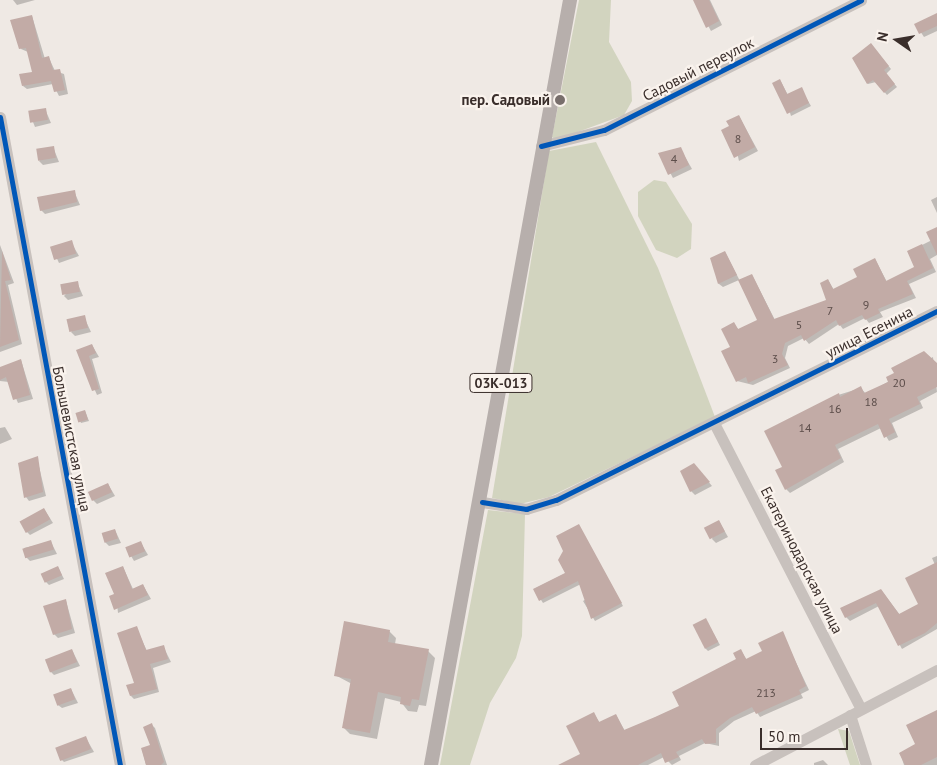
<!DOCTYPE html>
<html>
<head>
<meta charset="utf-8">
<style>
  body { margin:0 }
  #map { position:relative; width:937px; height:765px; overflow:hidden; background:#efe9e4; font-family:"PT Sans",sans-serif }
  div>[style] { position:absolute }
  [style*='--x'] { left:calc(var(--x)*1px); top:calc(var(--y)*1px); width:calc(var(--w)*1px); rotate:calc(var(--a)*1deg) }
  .green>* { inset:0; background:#d2d4bf }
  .shadow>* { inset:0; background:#0003 }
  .building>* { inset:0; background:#c2aba6; transform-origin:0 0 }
  .minor>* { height:11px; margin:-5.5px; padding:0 5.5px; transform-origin:5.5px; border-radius:5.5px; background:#c8c1bd }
  .major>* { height:14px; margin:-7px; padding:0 7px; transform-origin:7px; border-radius:7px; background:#b7afac }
  .cycleway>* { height:5px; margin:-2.5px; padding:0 2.5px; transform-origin:2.5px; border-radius:2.5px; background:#0057b8 }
  .dots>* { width:14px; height:14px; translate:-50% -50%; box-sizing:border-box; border:2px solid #faf3ed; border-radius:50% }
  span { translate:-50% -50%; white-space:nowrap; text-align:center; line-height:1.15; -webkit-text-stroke:4.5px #faf3ed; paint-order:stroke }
  .number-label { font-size:12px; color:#5c4d4a }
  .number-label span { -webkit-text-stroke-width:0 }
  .shield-label span { padding:1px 4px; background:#faf3ed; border:1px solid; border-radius:4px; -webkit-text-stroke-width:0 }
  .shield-label { font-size:14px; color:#3a2e2b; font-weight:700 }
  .street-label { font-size:15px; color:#3a2e2b }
  .poi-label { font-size:15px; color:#3a2e2b; font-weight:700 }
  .right { translate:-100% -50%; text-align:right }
  .north { position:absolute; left:872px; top:15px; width:50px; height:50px; -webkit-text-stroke:4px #faf3ed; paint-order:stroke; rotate:283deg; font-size:14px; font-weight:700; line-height:20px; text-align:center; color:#3a2e2b }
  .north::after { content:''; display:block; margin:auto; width:18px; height:22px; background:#3a2e2b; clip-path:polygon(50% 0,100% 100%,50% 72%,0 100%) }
  .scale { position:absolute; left:760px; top:728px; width:88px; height:22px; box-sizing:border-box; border:2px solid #3a2e2b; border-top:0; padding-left:6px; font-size:15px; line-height:18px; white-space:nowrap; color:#3a2e2b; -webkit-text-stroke:4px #faf3ed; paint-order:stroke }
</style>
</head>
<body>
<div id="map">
  <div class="green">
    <div style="clip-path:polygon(579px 0,611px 0,609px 42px,631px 82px,632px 101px,624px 115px,556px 140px,552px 137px)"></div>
    <div style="clip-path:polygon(596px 142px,658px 268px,715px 417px,549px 497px,520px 504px,492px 498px,549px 151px)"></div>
    <div style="clip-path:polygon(654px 180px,666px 182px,692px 224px,691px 249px,677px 258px,656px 250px,638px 216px,638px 192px)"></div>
    <div style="clip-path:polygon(488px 510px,525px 514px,522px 636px,516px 658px,490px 703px,470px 765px,440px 765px)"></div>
    <div style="clip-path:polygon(838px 729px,849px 731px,860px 765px,850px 765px)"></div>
  </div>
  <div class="shadow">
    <div style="clip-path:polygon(13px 0,35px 0,17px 5px)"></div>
    <div style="clip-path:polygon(694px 0,710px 0,722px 25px,711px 31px)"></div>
    <div style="clip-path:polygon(937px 15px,937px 31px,924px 37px,916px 25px)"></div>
    <div style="clip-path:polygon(32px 16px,45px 59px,49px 58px,55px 71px,64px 74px,68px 94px,59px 96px,53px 84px,27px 89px,23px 86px,33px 73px,28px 52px,21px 49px)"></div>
    <div style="clip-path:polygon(873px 47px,891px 69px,886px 74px,897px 87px,887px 95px,876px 82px,868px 84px,854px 58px)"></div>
    <div style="clip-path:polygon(780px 80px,788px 95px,801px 89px,811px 106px,791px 116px)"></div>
    <div style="clip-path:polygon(45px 109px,51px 123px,35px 127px,29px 112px)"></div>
    <div style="clip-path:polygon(739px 116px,758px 151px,739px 161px,731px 127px)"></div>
    <div style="clip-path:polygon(53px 147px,59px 162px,43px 165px,39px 161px)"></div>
    <div style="clip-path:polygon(680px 148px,692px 169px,673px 178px,660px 154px)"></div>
    <div style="clip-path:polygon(74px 191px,80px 205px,45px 214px,41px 210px)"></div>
    <div style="clip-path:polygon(937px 197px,937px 213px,931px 200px)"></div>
    <div style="clip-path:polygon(937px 228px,937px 255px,930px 259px,936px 272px,909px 284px,916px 298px,880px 312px,883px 317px,869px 323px,865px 318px,843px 329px,839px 324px,809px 344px,804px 338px,788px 346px,785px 358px,790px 368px,753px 385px,737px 381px,731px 347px,734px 324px,739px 330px,759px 320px,739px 280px,723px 287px,719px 284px,712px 258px,725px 252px,740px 281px,752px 275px,775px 320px,827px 301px,828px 280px,834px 290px,859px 278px,875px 259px,887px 282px,916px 268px,908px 252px,932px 240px)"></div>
    <div style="clip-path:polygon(71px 242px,79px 256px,59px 263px,52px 248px)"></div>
    <div style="clip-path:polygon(0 245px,14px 283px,8px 285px,22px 344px,0 352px)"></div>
    <div style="clip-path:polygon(77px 282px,83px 296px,68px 300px,64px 296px)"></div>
    <div style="clip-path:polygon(84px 317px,91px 332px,75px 336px,71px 332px)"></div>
    <div style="clip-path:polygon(92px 345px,99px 357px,92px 359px,102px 393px,97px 395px,78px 351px)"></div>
    <div style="clip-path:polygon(933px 357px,937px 392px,920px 401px,923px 408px,892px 423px,898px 437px,889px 441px,881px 428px,838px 449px,844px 462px,790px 493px,786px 489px,783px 467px,838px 395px,861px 388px,866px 394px)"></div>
    <div style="clip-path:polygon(21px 360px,33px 399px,18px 403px,9px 382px,0 381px,0 368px)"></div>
    <div style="clip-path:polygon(85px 411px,89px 421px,81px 423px,77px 414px)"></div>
    <div style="clip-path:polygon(5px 427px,12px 439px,0 444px,0 428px)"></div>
    <div style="clip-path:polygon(37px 458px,46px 496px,29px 501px,26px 497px)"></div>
    <div style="clip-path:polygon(698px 469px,712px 486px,695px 495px,691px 491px)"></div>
    <div style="clip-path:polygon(108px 484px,115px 496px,97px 504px,93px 500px)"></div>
    <div style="clip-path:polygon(44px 509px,53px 523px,30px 535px,26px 531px)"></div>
    <div style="clip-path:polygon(719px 521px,728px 537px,716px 543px,712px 539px)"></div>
    <div style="clip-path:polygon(579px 526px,623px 606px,595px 621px,583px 601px,588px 598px,581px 584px,543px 603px,534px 589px,566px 573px)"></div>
    <div style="clip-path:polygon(115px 530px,121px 543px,109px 546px,105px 542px)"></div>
    <div style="clip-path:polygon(51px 542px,57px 554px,30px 561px,26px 557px,24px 548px)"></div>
    <div style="clip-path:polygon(141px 543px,148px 555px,134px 561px,127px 549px)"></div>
    <div style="clip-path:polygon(937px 556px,937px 629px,902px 649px,879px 606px,850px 621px,846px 617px,842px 608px,881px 590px,900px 615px,920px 605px,935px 565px,932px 558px)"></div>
    <div style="clip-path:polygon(58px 567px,64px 579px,49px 585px,45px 581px)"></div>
    <div style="clip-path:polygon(123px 567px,133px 589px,143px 585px,151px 599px,118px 613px,116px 595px)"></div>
    <div style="clip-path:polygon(66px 601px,75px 633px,58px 638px,54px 634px)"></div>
    <div style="clip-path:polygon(706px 620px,720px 645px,708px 651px,705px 648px)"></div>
    <div style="clip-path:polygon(136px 627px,147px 651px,163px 646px,171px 662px,153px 668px,159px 692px,134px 699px,131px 696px,135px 684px)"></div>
    <div style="clip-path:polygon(389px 631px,396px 638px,395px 644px,428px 651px,435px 658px,426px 706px,419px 705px,417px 712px,408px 711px,401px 702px,385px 698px,377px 739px,350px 734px,343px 727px,352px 684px,335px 675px)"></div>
    <div style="clip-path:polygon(782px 633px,809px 690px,801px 694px,803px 698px,760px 717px,756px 711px,734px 721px,719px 733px,719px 746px,705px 743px,679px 756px,681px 760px,672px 765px,664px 757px,648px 765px,561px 765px,581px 755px,594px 714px,600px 723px,616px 715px,625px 731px,681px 706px,737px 660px,741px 651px,747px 660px,764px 652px)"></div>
    <div style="clip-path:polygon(72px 650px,80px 666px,54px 675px,50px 671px)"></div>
    <div style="clip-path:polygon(71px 689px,78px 703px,62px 708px,58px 705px)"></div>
    <div style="clip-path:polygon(937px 710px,937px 765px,904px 765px,900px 753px,917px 745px)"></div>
    <div style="clip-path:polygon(152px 725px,155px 728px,167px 765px,146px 765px,142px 749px,152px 746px)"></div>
    <div style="clip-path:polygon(86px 738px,94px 752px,64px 762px,60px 758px)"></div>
    <div style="clip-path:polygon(823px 760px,828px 765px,814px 765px,814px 763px)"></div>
  </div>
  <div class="building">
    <div style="clip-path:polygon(693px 0,709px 0,719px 21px,706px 28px)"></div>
    <div style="clip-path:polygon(937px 13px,937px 26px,919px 34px,914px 24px)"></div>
    <div style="clip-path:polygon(32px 15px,42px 58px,49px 56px,53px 70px,60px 69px,65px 90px,54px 92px,51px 81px,22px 86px,19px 74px,32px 72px,26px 48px,19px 49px,10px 20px)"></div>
    <div style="clip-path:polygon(871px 43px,889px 66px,884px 70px,895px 84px,884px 93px,873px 80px,867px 84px,852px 58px)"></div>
    <div style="clip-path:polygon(780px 79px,787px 94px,802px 87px,809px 103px,787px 114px,772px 83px)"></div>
    <div style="left:46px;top:108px;width:12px;height:18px;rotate:81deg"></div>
    <div style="clip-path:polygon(739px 115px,755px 147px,734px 158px,721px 130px,729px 126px,726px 121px)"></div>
    <div style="left:54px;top:146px;width:12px;height:18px;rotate:81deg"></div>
    <div style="clip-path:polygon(681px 147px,689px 165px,668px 175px,658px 153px)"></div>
    <div style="clip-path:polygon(75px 190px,77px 202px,40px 211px,37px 197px)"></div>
    <div style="clip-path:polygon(937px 227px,937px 255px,926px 232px)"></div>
    <div style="left:72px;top:240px;width:14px;height:23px;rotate:73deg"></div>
    <div style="clip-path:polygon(922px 244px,933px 268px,907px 281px,913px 294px,878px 309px,880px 313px,865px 320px,862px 315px,839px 326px,836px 320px,804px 341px,801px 335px,785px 343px,782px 354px,788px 365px,748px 383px,746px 377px,736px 382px,721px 351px,730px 347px,721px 329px,734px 322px,738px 329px,757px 320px,738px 280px,752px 274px,774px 319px,826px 300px,820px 283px,828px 279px,833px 289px,857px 277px,853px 269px,875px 258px,886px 281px,914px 267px,907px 251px)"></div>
    <div style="clip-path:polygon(2px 251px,11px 280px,5px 281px,19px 340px,0 347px)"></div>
    <div style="clip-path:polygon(725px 251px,737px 275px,718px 284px,710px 258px)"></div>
    <div style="left:78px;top:281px;width:11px;height:18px;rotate:80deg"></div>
    <div style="left:85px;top:315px;width:13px;height:19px;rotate:77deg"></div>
    <div style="clip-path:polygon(92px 344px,96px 353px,89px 356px,99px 389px,92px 391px,76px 350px)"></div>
    <div style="clip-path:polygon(924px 351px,937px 363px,937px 387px,917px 397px,920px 404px,889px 419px,895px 432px,884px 438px,878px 424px,835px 445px,841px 458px,785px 490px,775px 470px,782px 467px,764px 431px,839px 393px,840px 397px,861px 386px,864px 393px,888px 382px,886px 377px,894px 373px,891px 368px)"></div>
    <div style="clip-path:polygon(21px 359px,30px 395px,13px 400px,6px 377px,0 380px,0 367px)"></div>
    <div style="left:85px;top:410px;width:10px;height:10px;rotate:73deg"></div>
    <div style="clip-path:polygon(38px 456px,43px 492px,24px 498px,18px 463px)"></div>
    <div style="clip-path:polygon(694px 463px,710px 482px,690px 492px,680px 471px)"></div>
    <div style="left:108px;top:483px;width:10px;height:22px;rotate:66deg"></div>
    <div style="left:44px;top:508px;width:13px;height:28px;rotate:61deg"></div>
    <div style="left:719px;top:520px;width:13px;height:17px;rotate:63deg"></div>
    <div style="clip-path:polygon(579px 524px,622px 603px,591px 619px,578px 581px,539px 601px,533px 589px,565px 573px,558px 560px,563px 551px,556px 536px)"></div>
    <div style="left:115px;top:529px;width:10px;height:14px;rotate:73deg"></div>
    <div style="left:51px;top:540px;width:10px;height:30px;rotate:73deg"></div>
    <div style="left:141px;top:541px;width:11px;height:17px;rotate:68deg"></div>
    <div style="clip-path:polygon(937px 562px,937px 623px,925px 633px,898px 646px,876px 603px,845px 618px,840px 608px,881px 589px,899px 614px,918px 604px,905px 578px)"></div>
    <div style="left:58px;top:566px;width:10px;height:19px;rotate:66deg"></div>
    <div style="clip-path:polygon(123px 566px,132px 589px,143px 584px,148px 595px,114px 610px,109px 596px,114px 594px,105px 573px)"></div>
    <div style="clip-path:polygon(66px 599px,72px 629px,53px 635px,43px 606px)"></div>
    <div style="left:706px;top:618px;width:27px;height:15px;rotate:63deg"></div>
    <div style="clip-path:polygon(344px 621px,390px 630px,388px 642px,429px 649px,419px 700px,412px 699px,410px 706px,400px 704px,401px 697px,378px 692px,370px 733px,342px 728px,351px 679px,334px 676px)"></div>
    <div style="clip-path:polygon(137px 626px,146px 650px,164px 645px,168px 659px,150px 664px,157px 689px,130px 696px,126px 685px,134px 683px,117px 633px)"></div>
    <div style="clip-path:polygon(783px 631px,806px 686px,799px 690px,801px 694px,756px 714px,752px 707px,730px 718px,716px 729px,716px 743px,705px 744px,702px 739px,676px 752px,679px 757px,665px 763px,661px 753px,638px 765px,558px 765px,580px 754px,566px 726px,594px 712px,599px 722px,616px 714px,624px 730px,655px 717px,679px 706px,672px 692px,736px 659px,733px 653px,741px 649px,746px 659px,762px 651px,758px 643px)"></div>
    <div style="left:72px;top:649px;width:14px;height:29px;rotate:69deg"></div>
    <div style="left:71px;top:688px;width:12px;height:19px;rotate:70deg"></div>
    <div style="clip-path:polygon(937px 710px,937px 757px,921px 765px,905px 765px,899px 753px,915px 744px,906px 725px)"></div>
    <div style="clip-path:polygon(152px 723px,164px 762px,161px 765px,146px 765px,141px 748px,150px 745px,143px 727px)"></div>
    <div style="left:86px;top:736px;width:14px;height:33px;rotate:69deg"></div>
  </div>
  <div class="minor">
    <div style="--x:0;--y:117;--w:659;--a:79.51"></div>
    <div style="--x:541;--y:146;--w:65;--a:-14.3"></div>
    <div style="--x:604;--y:130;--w:288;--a:-26.8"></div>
    <div style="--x:715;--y:425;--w:319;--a:62.8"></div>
    <div style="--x:482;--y:502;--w:45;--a:9"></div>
    <div style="--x:526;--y:509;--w:31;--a:-17"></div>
    <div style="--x:556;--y:500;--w:425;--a:-26.4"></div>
    <div style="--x:850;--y:715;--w:52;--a:72.3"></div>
    <div style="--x:755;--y:765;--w:205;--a:-27.6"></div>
  </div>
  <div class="major">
    <div style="--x:431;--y:765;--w:778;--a:-79.7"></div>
  </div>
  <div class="cycleway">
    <div style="--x:0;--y:117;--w:659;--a:79.51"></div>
    <div style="--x:541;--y:146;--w:65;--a:-14.3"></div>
    <div style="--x:604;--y:130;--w:288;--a:-26.8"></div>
    <div style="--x:482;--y:502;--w:45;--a:9"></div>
    <div style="--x:526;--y:509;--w:31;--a:-17"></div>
    <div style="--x:556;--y:500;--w:425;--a:-26.4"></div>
  </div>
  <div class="dots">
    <div style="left:560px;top:100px;background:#796f6c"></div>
  </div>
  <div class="number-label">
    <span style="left:738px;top:139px">8</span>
    <span style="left:674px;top:159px">4</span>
    <span style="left:866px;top:305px">9</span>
    <span style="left:830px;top:311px">7</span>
    <span style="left:799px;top:325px">5</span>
    <span style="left:775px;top:359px">3</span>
    <span style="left:899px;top:383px">20</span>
    <span style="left:871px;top:402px">18</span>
    <span style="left:835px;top:409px">16</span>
    <span style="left:805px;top:428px">14</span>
    <span style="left:766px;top:693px">213</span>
  </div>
  <div class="shield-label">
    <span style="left:501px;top:383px">03К-013</span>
  </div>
  <div class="street-label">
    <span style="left:698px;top:69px;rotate:-27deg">Садовый переулок</span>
    <span style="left:869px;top:332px;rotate:-27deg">улица Есенина</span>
    <span style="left:72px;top:439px;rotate:79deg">Большевистская улица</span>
    <span style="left:802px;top:560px;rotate:63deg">Екатеринодарская улица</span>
  </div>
  <div class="poi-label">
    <span class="right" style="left:550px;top:100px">пер. Садовый</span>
  </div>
  <div class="north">N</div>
  <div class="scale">50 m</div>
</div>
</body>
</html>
